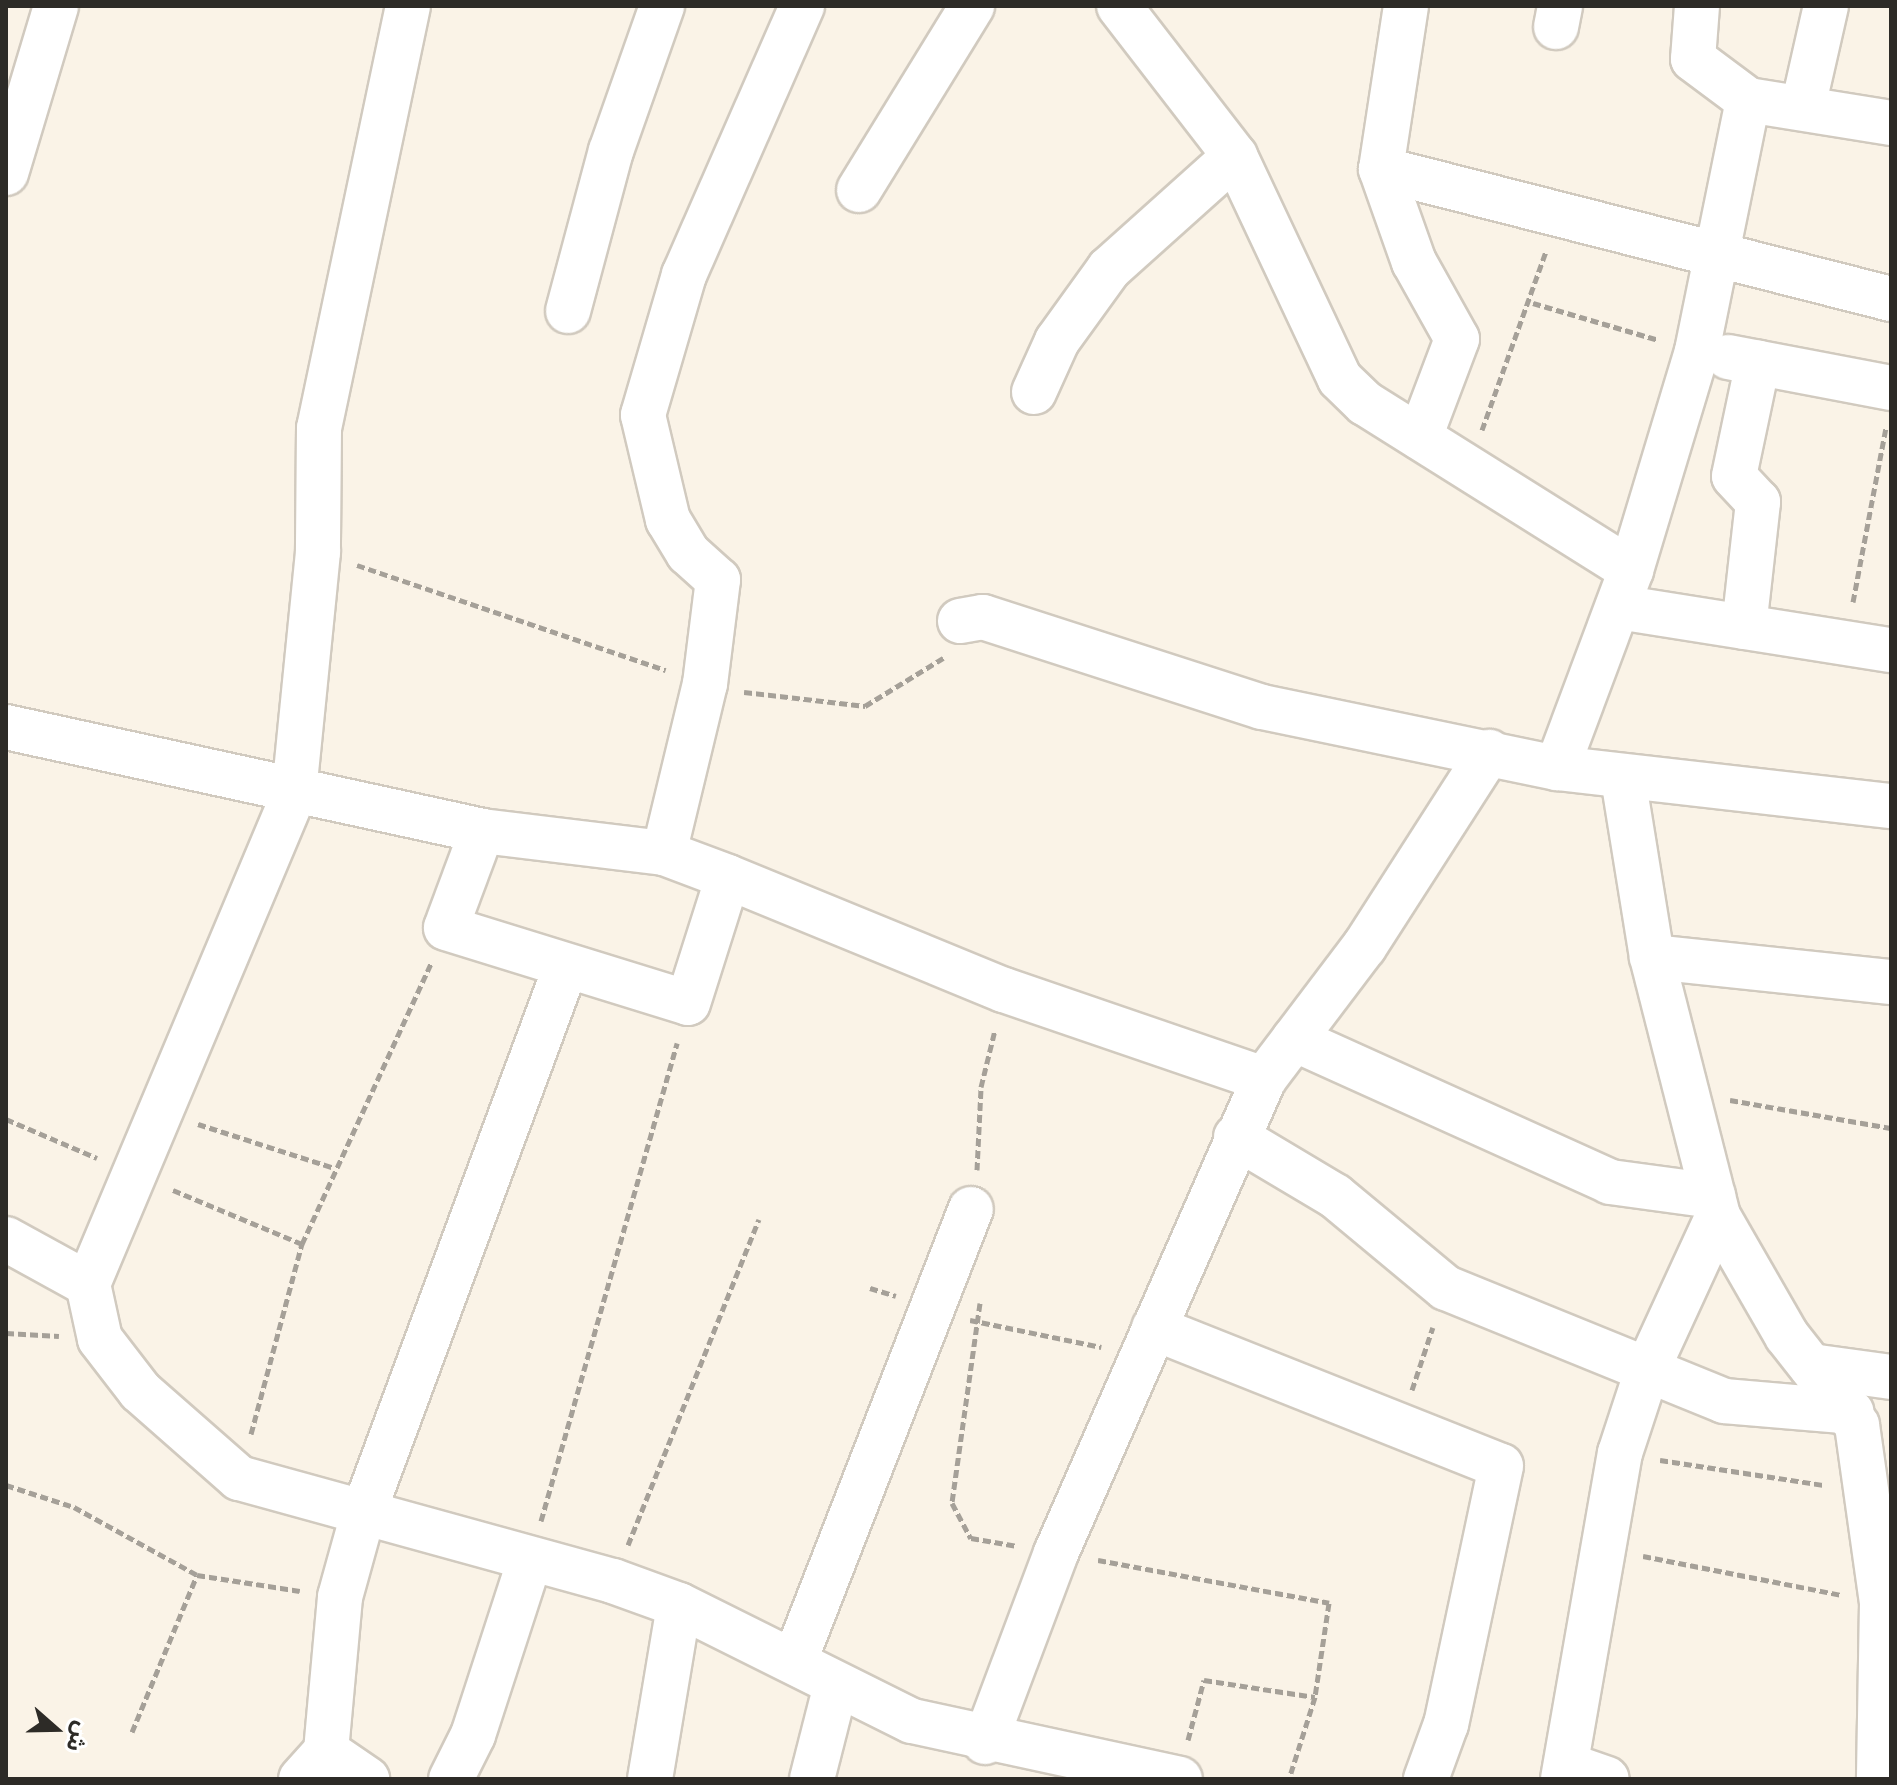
<!DOCTYPE html>
<html>
<head>
<meta charset="utf-8">
<style>
  body { margin:0 }
  #map { position:relative; width:1897px; height:1785px; overflow:hidden; background:#faf3e7; font-family:"PT Sans","Noto Sans Arabic",sans-serif }
  div>[style] { position:absolute }
  [style*='--x'] { left:calc(var(--x)*1px); top:calc(var(--y)*1px); width:calc(var(--w)*1px); rotate:calc(var(--a)*1deg) }
  .path>* { height:5px; margin-top:-2.5px; transform-origin:0; background:repeating-linear-gradient(90deg,#a5a098 0 8px,transparent 0 12px) }
  .roads { filter:drop-shadow(2px 0 #d1cabf) drop-shadow(-2px 0 #d1cabf) drop-shadow(0 2px #d1cabf) drop-shadow(0 -2px #d1cabf) }
  .minor>* { height:44px; margin:-22px; padding:0 22px; transform-origin:22px; border-radius:22px; background:#fff }
  span { translate:-50% -50%; white-space:nowrap; text-align:center; line-height:1.15; -webkit-text-stroke:6px #fff; paint-order:stroke }
  .frame { position:absolute; inset:0; border:8px solid #2d2b27; pointer-events:none }
  .north { position:absolute; left:16px; top:1689px; width:80px; height:80px; -webkit-text-stroke:6px #fff; paint-order:stroke; rotate:110deg; font-size:22px; font-weight:700; line-height:32px; text-align:center; color:#2d2b27 }
  .north::after { content:''; display:block; margin:auto; width:28px; height:36px; background:#2d2b27; clip-path:polygon(50% 0,100% 100%,50% 72%,0 100%) }
</style>
</head>
<body>
<div id="map">
  <div class="path">
    <div style="--x:1533;--y:303;--w:131;--a:16.4"></div>
    <div style="--x:1482;--y:430;--w:190;--a:-70.3"></div>
    <div style="--x:357;--y:565;--w:326;--a:18.8"></div>
    <div style="--x:1853;--y:602;--w:178;--a:-79.3"></div>
    <div style="--x:744;--y:692;--w:122;--a:6.6"></div>
    <div style="--x:865;--y:706;--w:92;--a:-31.6"></div>
    <div style="--x:1730;--y:1100;--w:163;--a:9.9"></div>
    <div style="--x:6;--y:1119;--w:99;--a:23.2"></div>
    <div style="--x:198;--y:1124;--w:143;--a:17.9"></div>
    <div style="--x:977;--y:1170;--w:83;--a:-87.2"></div>
    <div style="--x:981;--y:1087;--w:59;--a:-76.2"></div>
    <div style="--x:173;--y:1190;--w:140;--a:22.7"></div>
    <div style="--x:870;--y:1288;--w:27;--a:17"></div>
    <div style="--x:980;--y:1303;--w:202;--a:98"></div>
    <div style="--x:952;--y:1503;--w:40;--a:62"></div>
    <div style="--x:971;--y:1538;--w:47;--a:9.9"></div>
    <div style="--x:970;--y:1320;--w:134;--a:11.6"></div>
    <div style="--x:6;--y:1333;--w:53;--a:3.2"></div>
    <div style="--x:1412;--y:1390;--w:66;--a:-71.6"></div>
    <div style="--x:251;--y:1434;--w:197;--a:-75"></div>
    <div style="--x:302;--y:1244;--w:309;--a:-65.3"></div>
    <div style="--x:1660;--y:1460;--w:166;--a:8.7"></div>
    <div style="--x:6;--y:1485;--w:71;--a:17.9"></div>
    <div style="--x:74;--y:1507;--w:141;--a:28.9"></div>
    <div style="--x:197;--y:1575;--w:104;--a:8.8"></div>
    <div style="--x:541;--y:1521;--w:497;--a:-74.1"></div>
    <div style="--x:628;--y:1545;--w:351;--a:-68.1"></div>
    <div style="--x:1643;--y:1556;--w:203;--a:11.1"></div>
    <div style="--x:1098;--y:1560;--w:235;--a:10.5"></div>
    <div style="--x:1329;--y:1603;--w:95;--a:98.5"></div>
    <div style="--x:1315;--y:1697;--w:86;--a:107.6"></div>
    <div style="--x:132;--y:1732;--w:170;--a:-67.5"></div>
    <div style="--x:1188;--y:1740;--w:62;--a:-75.1"></div>
    <div style="--x:1204;--y:1680;--w:112;--a:8.7"></div>
  </div>
  <div class="roads">
    <div class="minor">
      <div style="--x:408;--y:6;--w:431;--a:101.9"></div>
      <div style="--x:319;--y:428;--w:124;--a:90.5"></div>
      <div style="--x:318;--y:552;--w:243;--a:95.7"></div>
      <div style="--x:294;--y:794;--w:532;--a:112.8"></div>
      <div style="--x:88;--y:1284;--w:56;--a:77.7"></div>
      <div style="--x:100;--y:1339;--w:66;--a:52.4"></div>
      <div style="--x:140;--y:1391;--w:132;--a:41.3"></div>
      <div style="--x:239;--y:1478;--w:388;--a:15.4"></div>
      <div style="--x:613;--y:1581;--w:70;--a:20"></div>
      <div style="--x:679;--y:1605;--w:260;--a:26.5"></div>
      <div style="--x:912;--y:1721;--w:274;--a:12.2"></div>
      <div style="--x:1119;--y:6;--w:190;--a:52.3"></div>
      <div style="--x:1235;--y:156;--w:246;--a:64.8"></div>
      <div style="--x:1340;--y:379;--w:35;--a:44"></div>
      <div style="--x:1365;--y:403;--w:314;--a:32.1"></div>
      <div style="--x:1406;--y:6;--w:165;--a:98.7"></div>
      <div style="--x:1381;--y:169;--w:99;--a:70.5"></div>
      <div style="--x:1414;--y:262;--w:88;--a:60.8"></div>
      <div style="--x:1457;--y:339;--w:105;--a:110.7"></div>
      <div style="--x:1697;--y:6;--w:53;--a:94.3"></div>
      <div style="--x:1693;--y:59;--w:69;--a:36.7"></div>
      <div style="--x:1748;--y:100;--w:145;--a:9.1"></div>
      <div style="--x:1556;--y:27;--w:21;--a:-79"></div>
      <div style="--x:1803;--y:107;--w:104;--a:-77.2"></div>
      <div style="--x:1381;--y:169;--w:526;--a:14.3"></div>
      <div style="--x:6;--y:173;--w:174;--a:-73.3"></div>
      <div style="--x:859;--y:190;--w:216;--a:-58.4"></div>
      <div style="--x:568;--y:311;--w:166;--a:-75"></div>
      <div style="--x:611;--y:151;--w:154;--a:-70.6"></div>
      <div style="--x:1728;--y:357;--w:166;--a:10.8"></div>
      <div style="--x:1034;--y:392;--w:56;--a:-65.7"></div>
      <div style="--x:1057;--y:341;--w:89;--a:-54.2"></div>
      <div style="--x:1109;--y:269;--w:169;--a:-41.9"></div>
      <div style="--x:1618;--y:607;--w:276;--a:9"></div>
      <div style="--x:960;--y:621;--w:23;--a:-10"></div>
      <div style="--x:983;--y:617;--w:293;--a:17.9"></div>
      <div style="--x:1262;--y:707;--w:301;--a:11.7"></div>
      <div style="--x:1557;--y:768;--w:336;--a:6.5"></div>
      <div style="--x:1744;--y:627;--w:126;--a:-83.6"></div>
      <div style="--x:1758;--y:502;--w:35;--a:-133"></div>
      <div style="--x:1734;--y:476;--w:116;--a:-78.1"></div>
      <div style="--x:6;--y:727;--w:487;--a:12.3"></div>
      <div style="--x:482;--y:831;--w:103;--a:110.4"></div>
      <div style="--x:446;--y:928;--w:253;--a:17.2"></div>
      <div style="--x:688;--y:1003;--w:132;--a:-72.4"></div>
      <div style="--x:728;--y:877;--w:298;--a:22.3"></div>
      <div style="--x:1004;--y:990;--w:275;--a:18.9"></div>
      <div style="--x:1557;--y:768;--w:211;--a:-69.5"></div>
      <div style="--x:1631;--y:570;--w:229;--a:-73.2"></div>
      <div style="--x:1697;--y:351;--w:256;--a:-78.5"></div>
      <div style="--x:1623;--y:778;--w:181;--a:80.8"></div>
      <div style="--x:1652;--y:957;--w:267;--a:75.7"></div>
      <div style="--x:1718;--y:1216;--w:138;--a:60.1"></div>
      <div style="--x:1787;--y:1336;--w:113;--a:51.8"></div>
      <div style="--x:1857;--y:1425;--w:180;--a:82"></div>
      <div style="--x:1882;--y:1603;--w:176;--a:91"></div>
      <div style="--x:482;--y:831;--w:183;--a:6.9"></div>
      <div style="--x:664;--y:853;--w:68;--a:20.6"></div>
      <div style="--x:664;--y:853;--w:174;--a:-76.4"></div>
      <div style="--x:705;--y:684;--w:105;--a:-82.9"></div>
      <div style="--x:718;--y:580;--w:40;--a:-138"></div>
      <div style="--x:688;--y:553;--w:39;--a:-121"></div>
      <div style="--x:668;--y:520;--w:108;--a:-103.4"></div>
      <div style="--x:643;--y:415;--w:146;--a:-73.7"></div>
      <div style="--x:684;--y:275;--w:294;--a:-66.3"></div>
      <div style="--x:1652;--y:957;--w:240;--a:6"></div>
      <div style="--x:1294;--y:1039;--w:347;--a:24.3"></div>
      <div style="--x:1610;--y:1182;--w:104;--a:7.7"></div>
      <div style="--x:1236;--y:1137;--w:115;--a:30.8"></div>
      <div style="--x:1335;--y:1196;--w:144;--a:39.7"></div>
      <div style="--x:1446;--y:1288;--w:300;--a:22.1"></div>
      <div style="--x:1724;--y:1401;--w:128;--a:4.9"></div>
      <div style="--x:6;--y:1239;--w:94;--a:28.8"></div>
      <div style="--x:1154;--y:1328;--w:373;--a:21.7"></div>
      <div style="--x:1501;--y:1466;--w:264;--a:102"></div>
      <div style="--x:1446;--y:1724;--w:59;--a:110"></div>
      <div style="--x:1811;--y:1366;--w:81;--a:7.8"></div>
      <div style="--x:795;--y:1660;--w:484;--a:-68.7"></div>
      <div style="--x:985;--y:1742;--w:202;--a:-69.4"></div>
      <div style="--x:1056;--y:1553;--w:518;--a:-66.31"></div>
      <div style="--x:1264;--y:1079;--w:166;--a:-52.9"></div>
      <div style="--x:1364;--y:947;--w:232;--a:-57.3"></div>
      <div style="--x:326;--y:1751;--w:50;--a:34.3"></div>
      <div style="--x:1567;--y:1765;--w:42;--a:19.3"></div>
      <div style="--x:301;--y:1779;--w:38;--a:-48"></div>
      <div style="--x:326;--y:1751;--w:155;--a:-84.8"></div>
      <div style="--x:340;--y:1597;--w:86;--a:-74.5"></div>
      <div style="--x:363;--y:1514;--w:584;--a:-69.67"></div>
      <div style="--x:451;--y:1779;--w:49;--a:-63.4"></div>
      <div style="--x:473;--y:1735;--w:184;--a:-72"></div>
      <div style="--x:650;--y:1779;--w:176;--a:-80.5"></div>
      <div style="--x:812;--y:1779;--w:93;--a:-75.7"></div>
      <div style="--x:1563;--y:1779;--w:331;--a:-80.1"></div>
      <div style="--x:1620;--y:1453;--w:89;--a:-71.8"></div>
      <div style="--x:1648;--y:1368;--w:167;--a:-65.3"></div>
    </div>
  </div>
  <div class="frame"></div>
  <div class="north">ش</div>
</div>
</body>
</html>
